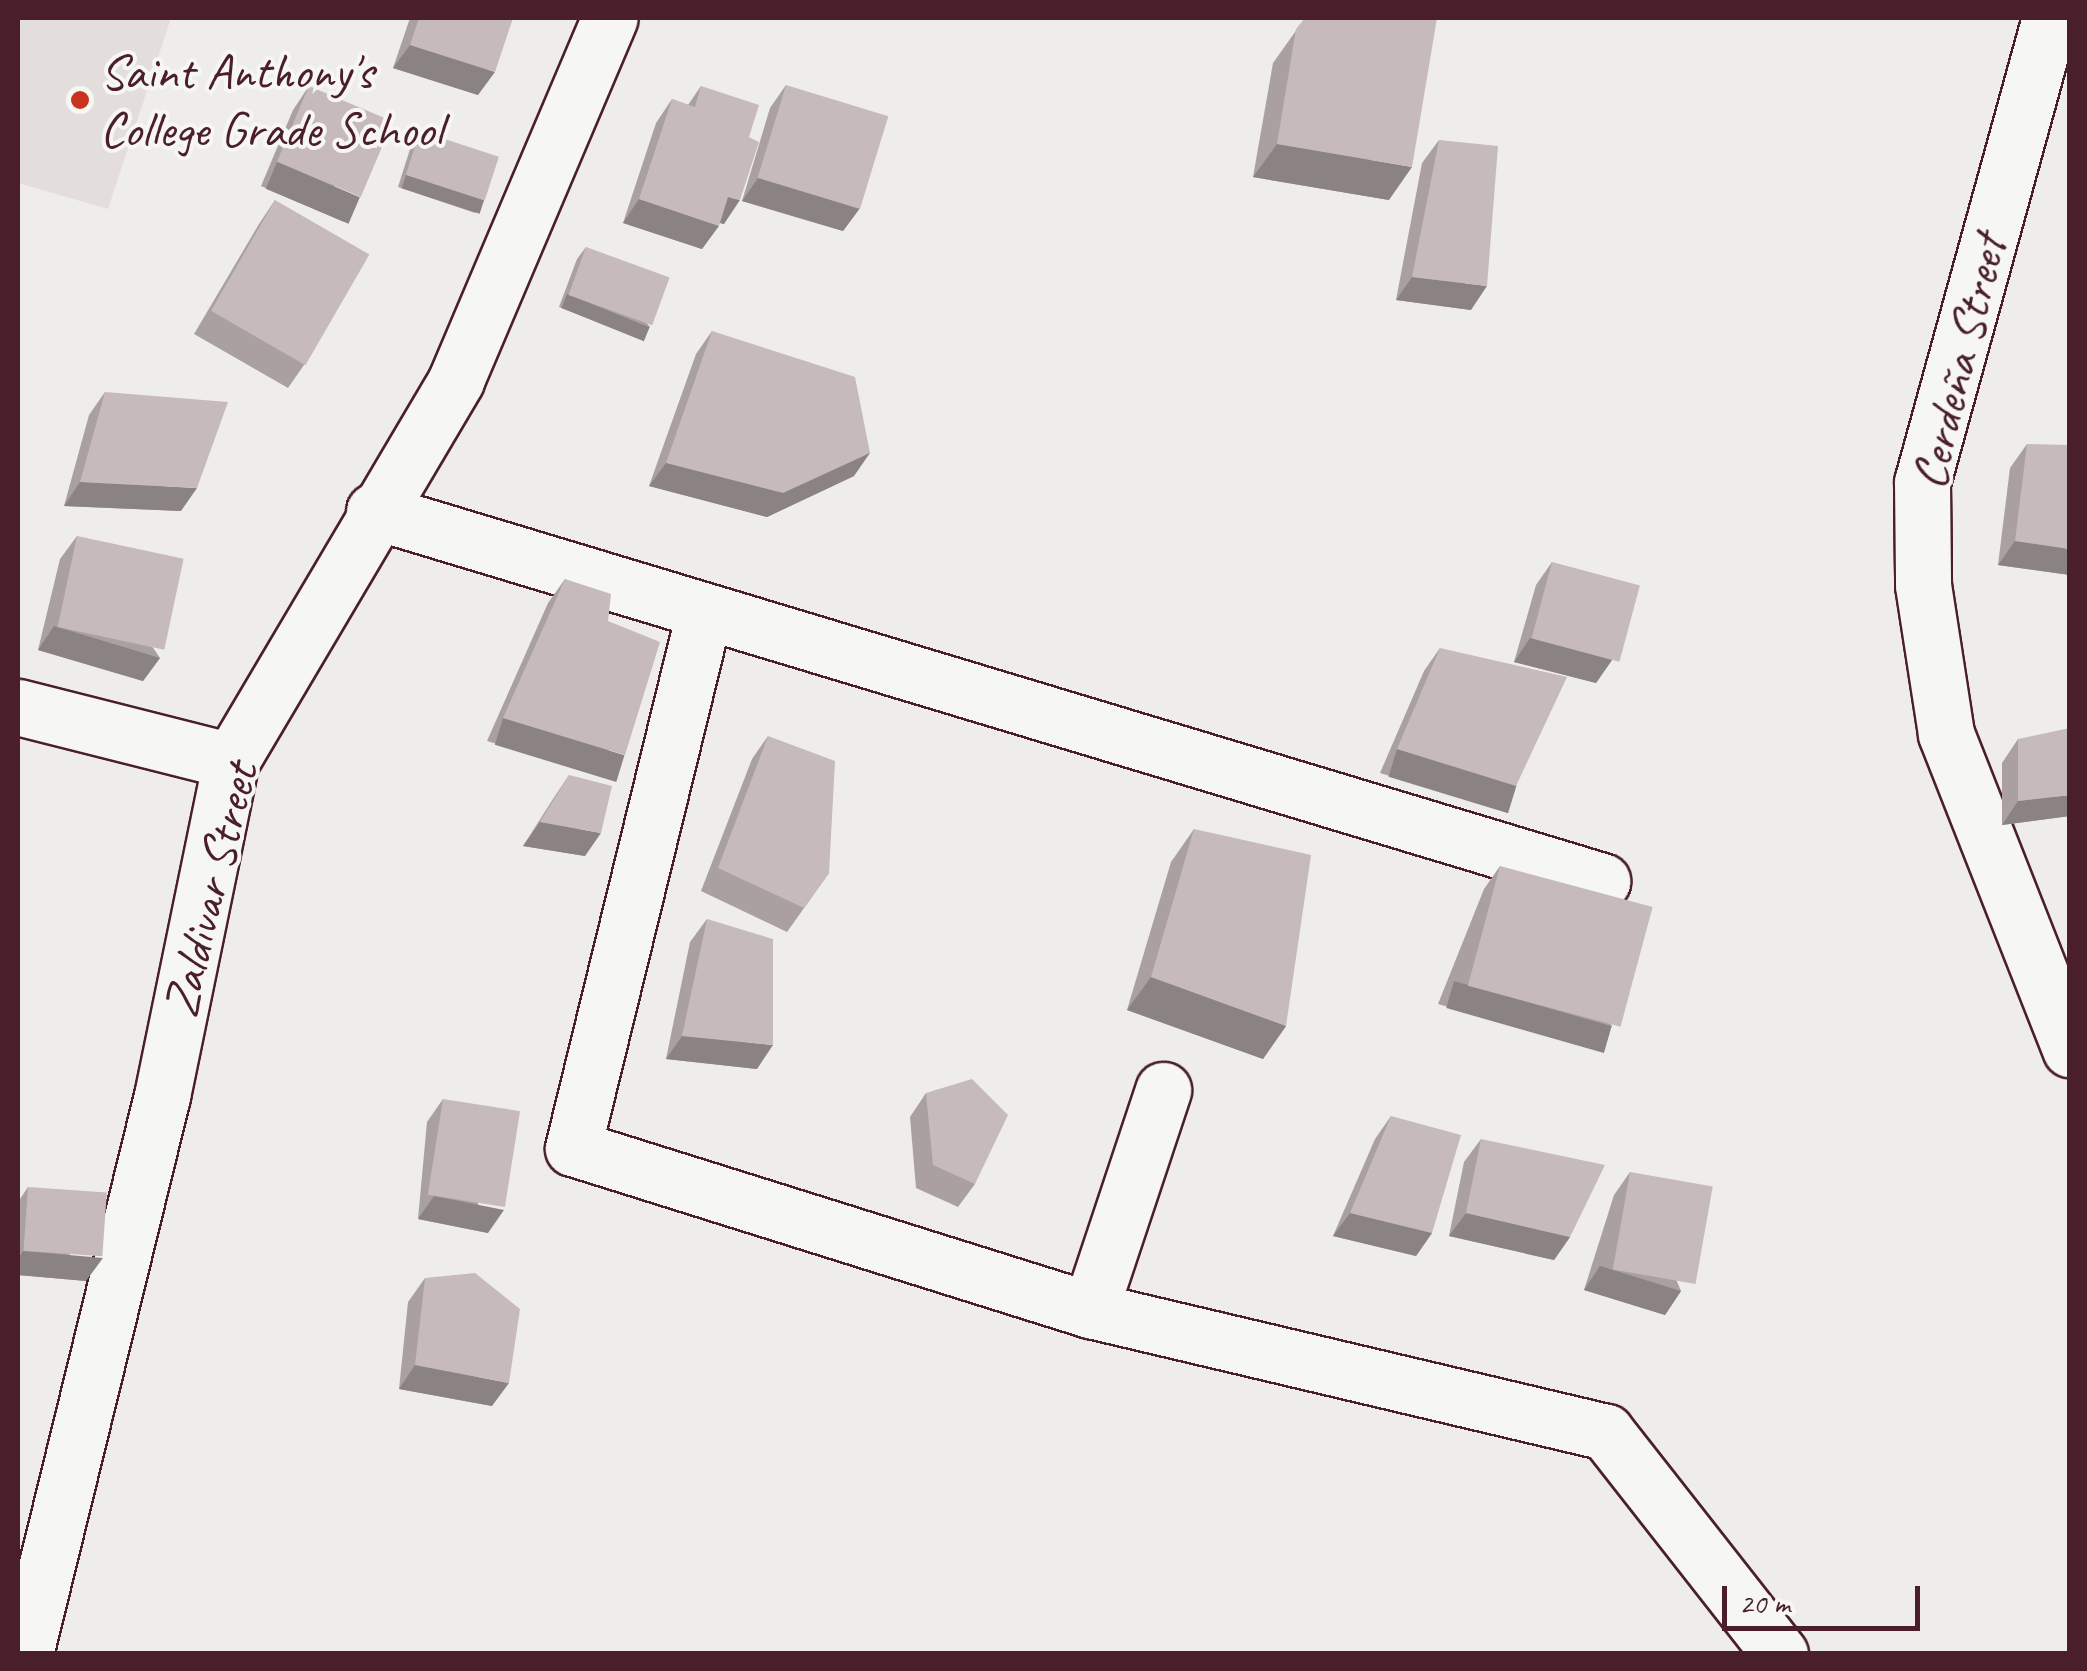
<!DOCTYPE html>
<html>
<head>
<meta charset="utf-8">
<style>
  body { margin:0 }
  #map { position:relative; width:2087px; height:1671px; overflow:hidden; background:#efedea; font-family:Caveat,sans-serif }
  div>[style] { position:absolute }
  [style*='--x'] { left:calc(var(--x)*1px); top:calc(var(--y)*1px); width:calc(var(--w)*1px); rotate:calc(var(--a)*1deg) }
  .built>* { inset:0; background:#e3dedc }
  .roads { filter:drop-shadow(2px 0 #4a1f2b) drop-shadow(-2px 0 #4a1f2b) drop-shadow(0 2px #4a1f2b) drop-shadow(0 -2px #4a1f2b) }
  .minor>* { height:55px; margin:-27.5px; padding:0 27.5px; transform-origin:27.5px; border-radius:27.5px; background:#f6f6f2 }
  .wall>* { inset:0; background:#aaa0a1 }
  .shaded-wall>* { inset:0; background:#8b8283; transform-origin:0 0 }
  .building>* { inset:0; background:#c6babb; transform-origin:0 0 }
  .dots>* { width:28px; height:28px; translate:-50% -50%; box-sizing:border-box; border:5px solid #f6f6f2; border-radius:50% }
  span { translate:-50% -50%; white-space:nowrap; text-align:center; line-height:1.15; -webkit-text-stroke:8px #f6f6f2; paint-order:stroke }
  .poi-label { font-size:50px; color:#4a1f2b }
  .left { translate:0 -50%; text-align:left }
  .street-label { font-size:50px; color:#4a1f2b }
  .frame { position:absolute; inset:0; border:20px solid #4a1f2b; pointer-events:none }
  .scale { position:absolute; left:1722px; top:1586px; width:198px; height:45px; box-sizing:border-box; border:5px solid #4a1f2b; border-top:0; padding-left:12px; font-size:30px; line-height:35px; white-space:nowrap; color:#4a1f2b; -webkit-text-stroke:8px #f6f6f2; paint-order:stroke }
</style>
</head>
<body>
<div id="map">
  <div class="built">
    <div style="clip-path:polygon(18px 18px,171px 18px,108px 209px,18px 183px)"></div>
  </div>
  <div class="roads">
    <div class="minor">
      <div style="--x:2050;--y:18;--w:481;--a:105.4"></div>
      <div style="--x:1922;--y:482;--w:103;--a:89.4"></div>
      <div style="--x:1923;--y:585;--w:151;--a:81.2"></div>
      <div style="--x:1946;--y:734;--w:339;--a:68.5"></div>
      <div style="--x:374;--y:511;--w:1283;--a:16.77"></div>
      <div style="--x:704;--y:613;--w:551;--a:103.76"></div>
      <div style="--x:573;--y:1148;--w:542;--a:17.4"></div>
      <div style="--x:1090;--y:1310;--w:530;--a:13.3"></div>
      <div style="--x:1606;--y:1432;--w:282;--a:51.9"></div>
      <div style="--x:18;--y:707;--w:220;--a:14.2"></div>
      <div style="--x:1090;--y:1310;--w:232;--a:-71.6"></div>
      <div style="--x:25;--y:1654;--w:575;--a:-76.21"></div>
      <div style="--x:162;--y:1096;--w:342;--a:-78.4"></div>
      <div style="--x:231;--y:761;--w:442;--a:-59.4"></div>
      <div style="--x:456;--y:380;--w:393;--a:-67"></div>
    </div>
  </div>
  <div class="wall">
    <div style="clip-path:polygon(410px 18px,513px 18px,478px 95px,393px 68px)"></div>
    <div style="clip-path:polygon(1305px 18px,1389px 200px,1253px 177px,1273px 63px)"></div>
    <div style="clip-path:polygon(786px 85px,860px 208px,843px 231px,742px 201px,770px 108px)"></div>
    <div style="clip-path:polygon(309px 86px,344px 222px,261px 186px,293px 110px)"></div>
    <div style="clip-path:polygon(701px 86px,749px 137px,724px 224px,720px 223px,702px 249px,623px 223px,656px 123px,672px 99px,688px 105px)"></div>
    <div style="clip-path:polygon(420px 131px,484px 201px,475px 213px,398px 187px,412px 143px)"></div>
    <div style="clip-path:polygon(1439px 140px,1471px 310px,1396px 300px,1422px 163px)"></div>
    <div style="clip-path:polygon(275px 200px,304px 365px,288px 388px,194px 334px,259px 224px)"></div>
    <div style="clip-path:polygon(586px 247px,650px 327px,642px 339px,559px 307px,577px 259px)"></div>
    <div style="clip-path:polygon(712px 331px,854px 476px,767px 517px,649px 486px,696px 354px)"></div>
    <div style="clip-path:polygon(105px 392px,181px 511px,64px 506px,89px 415px)"></div>
    <div style="clip-path:polygon(2027px 444px,2070px 575px,1998px 565px,2010px 468px)"></div>
    <div style="clip-path:polygon(77px 536px,160px 658px,143px 681px,38px 650px,60px 559px)"></div>
    <div style="clip-path:polygon(1552px 562px,1612px 660px,1596px 683px,1514px 662px,1536px 585px)"></div>
    <div style="clip-path:polygon(565px 579px,608px 621px,609px 778px,487px 741px,548px 603px)"></div>
    <div style="clip-path:polygon(1440px 648px,1500px 810px,1380px 773px,1424px 671px)"></div>
    <div style="clip-path:polygon(768px 736px,829px 873px,787px 932px,701px 891px,752px 759px)"></div>
    <div style="clip-path:polygon(2018px 739px,2070px 816px,2002px 825px,2002px 763px)"></div>
    <div style="clip-path:polygon(569px 775px,585px 856px,523px 846px,553px 799px)"></div>
    <div style="clip-path:polygon(1194px 829px,1286px 1026px,1263px 1059px,1127px 1010px,1171px 862px)"></div>
    <div style="clip-path:polygon(1500px 866px,1612px 1026px,1596px 1049px,1438px 1004px,1484px 889px)"></div>
    <div style="clip-path:polygon(707px 919px,757px 1069px,666px 1059px,690px 942px)"></div>
    <div style="clip-path:polygon(926px 1093px,975px 1184px,958px 1207px,916px 1188px,910px 1117px)"></div>
    <div style="clip-path:polygon(443px 1099px,488px 1233px,418px 1219px,427px 1122px)"></div>
    <div style="clip-path:polygon(1391px 1116px,1432px 1233px,1416px 1256px,1333px 1236px,1375px 1139px)"></div>
    <div style="clip-path:polygon(1481px 1139px,1570px 1237px,1554px 1260px,1449px 1236px,1464px 1162px)"></div>
    <div style="clip-path:polygon(1630px 1172px,1681px 1291px,1665px 1315px,1584px 1290px,1614px 1195px)"></div>
    <div style="clip-path:polygon(28px 1187px,86px 1281px,18px 1275px,18px 1202px)"></div>
    <div style="clip-path:polygon(425px 1278px,492px 1406px,399px 1389px,408px 1302px)"></div>
  </div>
  <div class="shaded-wall">
    <div style="clip-path:polygon(410px 45px,495px 72px,478px 95px,393px 68px)"></div>
    <div style="clip-path:polygon(1277px 144px,1412px 167px,1389px 200px,1253px 177px)"></div>
    <div style="left:277px;top:162px;width:90px;height:29px;rotate:23deg"></div>
    <div style="left:406px;top:175px;width:82px;height:14px;rotate:18deg"></div>
    <div style="clip-path:polygon(758px 178px,860px 208px,843px 231px,742px 201px)"></div>
    <div style="clip-path:polygon(728px 197px,740px 200px,724px 224px,712px 221px)"></div>
    <div style="clip-path:polygon(639px 199px,719px 226px,702px 249px,623px 223px)"></div>
    <div style="clip-path:polygon(1412px 277px,1487px 286px,1471px 310px,1396px 300px)"></div>
    <div style="left:567px;top:294px;width:89px;height:15px;rotate:22deg"></div>
    <div style="clip-path:polygon(870px 453px,854px 476px,767px 517px,649px 486px,666px 463px)"></div>
    <div style="clip-path:polygon(80px 482px,197px 488px,181px 511px,64px 506px)"></div>
    <div style="clip-path:polygon(2015px 541px,2070px 549px,2070px 575px,1998px 565px)"></div>
    <div style="clip-path:polygon(54px 626px,160px 658px,143px 681px,38px 650px)"></div>
    <div style="clip-path:polygon(1530px 638px,1612px 660px,1596px 683px,1514px 662px)"></div>
    <div style="left:503px;top:718px;width:127px;height:28px;rotate:17deg"></div>
    <div style="left:1397px;top:749px;width:125px;height:29px;rotate:17deg"></div>
    <div style="clip-path:polygon(2070px 795px,2070px 816px,2002px 825px,2018px 801px)"></div>
    <div style="clip-path:polygon(540px 822px,601px 833px,585px 856px,523px 846px)"></div>
    <div style="clip-path:polygon(1151px 977px,1286px 1026px,1263px 1059px,1127px 1010px)"></div>
    <div style="left:1454px;top:981px;width:164px;height:28px;rotate:16deg"></div>
    <div style="clip-path:polygon(682px 1036px,773px 1045px,757px 1069px,666px 1059px)"></div>
    <div style="clip-path:polygon(434px 1196px,504px 1210px,488px 1233px,418px 1219px)"></div>
    <div style="clip-path:polygon(1350px 1213px,1432px 1233px,1416px 1256px,1333px 1236px)"></div>
    <div style="clip-path:polygon(1466px 1213px,1570px 1237px,1554px 1260px,1449px 1236px)"></div>
    <div style="clip-path:polygon(23px 1251px,103px 1258px,86px 1281px,18px 1275px,18px 1259px)"></div>
    <div style="clip-path:polygon(1600px 1266px,1681px 1291px,1665px 1315px,1584px 1290px)"></div>
    <div style="clip-path:polygon(415px 1365px,509px 1383px,492px 1406px,399px 1389px)"></div>
  </div>
  <div class="building">
    <div style="clip-path:polygon(419px 18px,513px 18px,495px 72px,410px 45px)"></div>
    <div style="clip-path:polygon(1305px 18px,1437px 18px,1412px 167px,1277px 144px,1296px 29px)"></div>
    <div style="left:786px;top:85px;width:107px;height:97px;rotate:17deg"></div>
    <div style="left:309px;top:86px;width:91px;height:82px;rotate:23deg"></div>
    <div style="clip-path:polygon(701px 86px,759px 105px,749px 137px,759px 142px,740px 200px,728px 197px,719px 226px,639px 199px,672px 99px,695px 107px)"></div>
    <div style="left:420px;top:131px;width:83px;height:46px;rotate:18deg"></div>
    <div style="clip-path:polygon(1439px 140px,1498px 146px,1487px 286px,1412px 277px)"></div>
    <div style="left:275px;top:200px;width:109px;height:128px;rotate:30deg"></div>
    <div style="left:586px;top:247px;width:89px;height:51px;rotate:20deg"></div>
    <div style="clip-path:polygon(712px 331px,855px 377px,870px 453px,783px 493px,666px 463px)"></div>
    <div style="clip-path:polygon(105px 392px,228px 402px,197px 488px,80px 482px)"></div>
    <div style="clip-path:polygon(2027px 444px,2070px 445px,2070px 549px,2015px 541px)"></div>
    <div style="left:77px;top:536px;width:109px;height:93px;rotate:12deg"></div>
    <div style="left:1552px;top:562px;width:91px;height:79px;rotate:15deg"></div>
    <div style="clip-path:polygon(565px 579px,611px 594px,608px 621px,660px 642px,625px 755px,503px 718px)"></div>
    <div style="clip-path:polygon(1440px 648px,1567px 677px,1516px 786px,1397px 749px)"></div>
    <div style="clip-path:polygon(2070px 728px,2070px 795px,2018px 801px,2018px 739px)"></div>
    <div style="clip-path:polygon(768px 736px,835px 761px,829px 873px,804px 908px,718px 868px)"></div>
    <div style="clip-path:polygon(569px 775px,612px 786px,601px 833px,540px 822px)"></div>
    <div style="clip-path:polygon(1194px 829px,1311px 855px,1286px 1026px,1151px 977px)"></div>
    <div style="left:1500px;top:866px;width:158px;height:124px;rotate:15deg"></div>
    <div style="clip-path:polygon(707px 919px,773px 939px,773px 1045px,682px 1036px)"></div>
    <div style="clip-path:polygon(972px 1079px,1008px 1115px,975px 1184px,933px 1165px,926px 1093px)"></div>
    <div style="left:443px;top:1099px;width:78px;height:97px;rotate:9deg"></div>
    <div style="clip-path:polygon(1391px 1116px,1461px 1135px,1432px 1233px,1350px 1213px)"></div>
    <div style="clip-path:polygon(1481px 1139px,1605px 1165px,1570px 1237px,1466px 1213px)"></div>
    <div style="left:1630px;top:1172px;width:84px;height:99px;rotate:10deg"></div>
    <div style="left:28px;top:1187px;width:79px;height:64px;rotate:4deg"></div>
    <div style="clip-path:polygon(475px 1273px,520px 1309px,509px 1383px,415px 1365px,425px 1278px)"></div>
  </div>
  <div class="dots">
    <div style="left:80px;top:100px;background:#c8321e"></div>
  </div>
  <div class="poi-label">
    <span class="left" style="left:100px;top:100px">Saint Anthony's<br>College Grade School</span>
  </div>
  <div class="street-label">
    <span style="left:1959px;top:362px;rotate:-76deg">Cerdeña Street</span>
    <span style="left:210px;top:890px;rotate:-76deg">Zaldivar Street</span>
  </div>
  <div class="frame"></div>
  <div class="scale">20 m</div>
</div>
</body>
</html>
